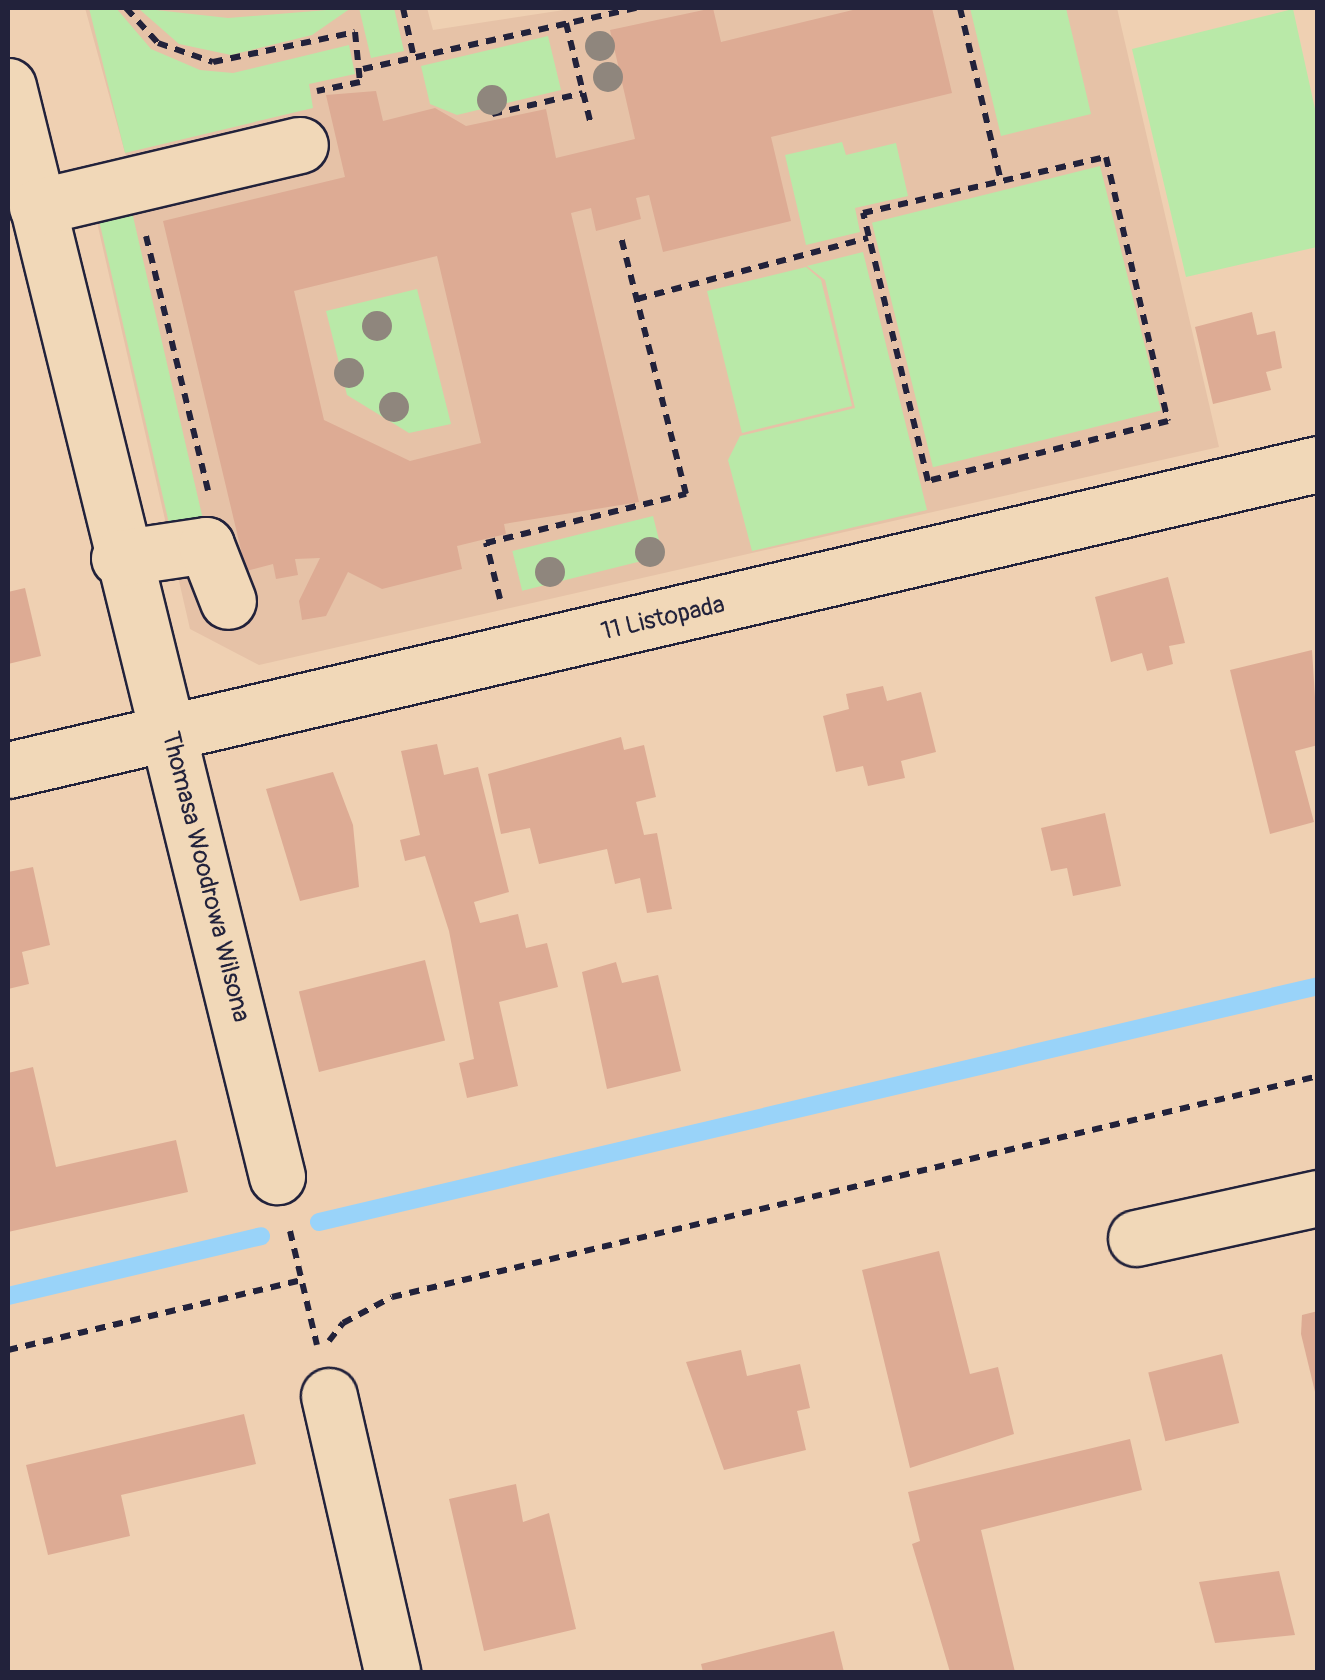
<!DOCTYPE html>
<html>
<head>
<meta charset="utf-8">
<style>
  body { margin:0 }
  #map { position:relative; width:1325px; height:1680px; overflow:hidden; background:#efd0b2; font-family:Pangolin,sans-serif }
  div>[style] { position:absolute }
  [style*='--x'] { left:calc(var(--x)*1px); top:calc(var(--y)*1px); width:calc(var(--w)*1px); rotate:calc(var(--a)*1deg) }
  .built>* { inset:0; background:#e6c2a7 }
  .green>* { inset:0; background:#b9e9a8; transform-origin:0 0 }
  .stream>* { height:18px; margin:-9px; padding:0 9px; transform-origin:9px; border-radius:9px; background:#99d3f9 }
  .building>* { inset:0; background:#ddab94; transform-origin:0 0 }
  .path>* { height:6px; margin-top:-3px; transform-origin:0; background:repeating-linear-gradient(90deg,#22223b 0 10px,transparent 0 18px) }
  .roads { filter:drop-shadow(2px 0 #22223b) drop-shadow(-2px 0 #22223b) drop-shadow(0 2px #22223b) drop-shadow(0 -2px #22223b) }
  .minor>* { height:55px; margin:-27.5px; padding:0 27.5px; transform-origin:27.5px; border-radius:27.5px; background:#f1d8b8 }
  .trees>* { width:30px; height:30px; margin:-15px; border-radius:50%; background:#8f867d }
  span { translate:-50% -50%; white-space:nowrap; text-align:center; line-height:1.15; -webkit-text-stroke:8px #f1d8b8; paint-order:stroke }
  .street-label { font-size:25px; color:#22223b }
  .frame { position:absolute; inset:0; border:10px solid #22223b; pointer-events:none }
</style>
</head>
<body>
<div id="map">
  <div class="built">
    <div style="clip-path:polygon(85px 8px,427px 8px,433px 30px,577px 8px,1117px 8px,1219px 447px,259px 665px,190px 629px,96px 218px,127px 160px)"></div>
  </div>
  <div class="green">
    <div style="clip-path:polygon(89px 8px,116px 8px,151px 49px,200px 70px,233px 73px,349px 45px,355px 74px,309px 84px,313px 108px,125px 153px)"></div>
    <div style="clip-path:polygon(138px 8px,228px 18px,351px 8px,312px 35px,231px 55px,179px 44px)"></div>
    <div style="clip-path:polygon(359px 8px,394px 8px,404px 51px,371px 58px)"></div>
    <div style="clip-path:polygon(970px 8px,1066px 8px,1091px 114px,1001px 136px)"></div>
    <div style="clip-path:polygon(1293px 9px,1317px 118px,1317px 247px,1186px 277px,1132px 49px)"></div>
    <div style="clip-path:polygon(548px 36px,561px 90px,457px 115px,430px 104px,421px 66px)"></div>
    <div style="clip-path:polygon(842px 142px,846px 155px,896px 143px,908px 196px,855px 208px,860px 232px,806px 245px,785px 155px)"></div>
    <div style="left:1100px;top:166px;width:252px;height:235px;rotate:76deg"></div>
    <div style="left:132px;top:212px;width:319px;height:34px;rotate:77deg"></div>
    <div style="clip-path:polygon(863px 252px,927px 510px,752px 551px,728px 460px,740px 436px,855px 408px,825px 280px,807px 266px)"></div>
    <div style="clip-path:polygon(806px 267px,821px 280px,852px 406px,742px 433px,707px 291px)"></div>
    <div style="clip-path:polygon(417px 289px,451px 424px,409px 433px,347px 395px,326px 311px)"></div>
    <div style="left:653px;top:516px;width:41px;height:145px;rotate:76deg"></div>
  </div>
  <div class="stream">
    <div style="--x:319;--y:1222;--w:1026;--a:-13.29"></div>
    <div style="--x:8;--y:1296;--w:260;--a:-13.3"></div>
  </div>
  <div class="building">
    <div style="clip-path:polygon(evenodd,713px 8px,721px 42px,861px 8px,932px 8px,952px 93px,771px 137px,791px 221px,663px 252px,649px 195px,636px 198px,641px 219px,596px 231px,591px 208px,571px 213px,639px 502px,504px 524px,506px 534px,457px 546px,462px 569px,382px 589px,348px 572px,326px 616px,302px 620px,299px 601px,320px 558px,295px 559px,298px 575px,276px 579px,273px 564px,246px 571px,163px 221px,345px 177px,326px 95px,376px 91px,383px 121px,435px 108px,466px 126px,546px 109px,556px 158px,635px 139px,610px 30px,713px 8px,437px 256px,481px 443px,410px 461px,324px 420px,294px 291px,437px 256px)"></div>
    <div style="clip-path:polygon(1252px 312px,1257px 335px,1275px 331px,1282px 368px,1266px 372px,1271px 390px,1213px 404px,1195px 327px)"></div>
    <div style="clip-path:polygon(1168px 577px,1185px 643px,1169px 646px,1173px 664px,1147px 671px,1142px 653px,1111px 662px,1095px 597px)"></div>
    <div style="clip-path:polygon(25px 588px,41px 656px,8px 664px,8px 592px)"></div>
    <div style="clip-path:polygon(1312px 650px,1318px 745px,1295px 751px,1314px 822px,1270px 834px,1230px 670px)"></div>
    <div style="clip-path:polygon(883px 686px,887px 701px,921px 692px,936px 752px,901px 761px,905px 778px,868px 786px,863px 766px,836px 772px,823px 716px,849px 709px,846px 694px)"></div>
    <div style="clip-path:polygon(621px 737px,624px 750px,644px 745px,656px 797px,636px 802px,644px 835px,657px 833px,672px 909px,647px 913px,640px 878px,615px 884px,607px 849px,539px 864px,530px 828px,501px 834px,488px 774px)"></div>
    <div style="clip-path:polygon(437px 744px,444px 775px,478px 767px,509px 892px,474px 902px,480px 923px,518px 914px,526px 948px,547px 943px,558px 987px,499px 1002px,518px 1086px,467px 1098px,459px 1063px,474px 1059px,449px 931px,425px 856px,405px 861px,400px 840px,420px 835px,401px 751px)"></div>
    <div style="clip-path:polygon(333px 772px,353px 825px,359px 887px,300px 901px,266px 789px)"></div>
    <div style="clip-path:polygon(1105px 813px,1121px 886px,1073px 896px,1067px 868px,1051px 871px,1041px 828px)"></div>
    <div style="clip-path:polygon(33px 867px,50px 945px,22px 952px,29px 984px,8px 989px,8px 872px)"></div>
    <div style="left:425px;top:960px;width:83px;height:130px;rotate:76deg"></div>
    <div style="clip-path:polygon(616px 962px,622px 983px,658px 975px,681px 1071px,607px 1089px,582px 972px)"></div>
    <div style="clip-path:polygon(33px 1067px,56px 1167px,176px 1140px,188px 1192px,8px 1232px,8px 1073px)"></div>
    <div style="clip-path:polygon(939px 1251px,970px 1374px,998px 1367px,1014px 1434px,910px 1468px,862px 1270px)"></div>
    <div style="clip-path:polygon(1318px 1311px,1318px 1396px,1316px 1396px,1301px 1334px,1302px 1315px)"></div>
    <div style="clip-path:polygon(741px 1350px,747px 1376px,800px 1364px,810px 1408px,797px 1411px,806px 1450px,724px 1470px,686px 1362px)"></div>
    <div style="left:1222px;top:1354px;width:71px;height:76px;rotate:76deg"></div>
    <div style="clip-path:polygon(244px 1414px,256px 1464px,121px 1495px,130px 1536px,48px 1555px,26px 1465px)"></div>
    <div style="clip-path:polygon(1130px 1439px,1142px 1490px,981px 1530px,1015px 1672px,950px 1672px,912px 1544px,920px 1541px,908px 1492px)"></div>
    <div style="clip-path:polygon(516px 1484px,523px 1522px,549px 1513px,576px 1629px,484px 1651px,449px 1499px)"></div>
    <div style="clip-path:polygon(1279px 1571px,1295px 1635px,1215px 1643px,1199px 1582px)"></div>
    <div style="clip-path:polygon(834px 1631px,844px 1672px,703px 1672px,701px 1664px)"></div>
  </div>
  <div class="path">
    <div style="--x:126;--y:8;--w:47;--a:47.6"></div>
    <div style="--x:158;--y:43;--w:58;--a:19.1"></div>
    <div style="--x:213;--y:62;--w:145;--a:-11.9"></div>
    <div style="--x:355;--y:32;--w:50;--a:84.3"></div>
    <div style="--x:360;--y:82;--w:44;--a:168.2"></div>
    <div style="--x:403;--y:8;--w:51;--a:77.6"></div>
    <div style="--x:960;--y:8;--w:178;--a:76.7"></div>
    <div style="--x:566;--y:23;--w:105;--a:76.2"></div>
    <div style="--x:363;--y:69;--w:280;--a:-12.6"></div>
    <div style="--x:492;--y:114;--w:93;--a:-13"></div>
    <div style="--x:1106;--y:157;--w:271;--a:76.8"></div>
    <div style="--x:1168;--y:421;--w:247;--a:166"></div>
    <div style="--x:928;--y:481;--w:276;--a:-103.6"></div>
    <div style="--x:863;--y:213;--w:249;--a:-13"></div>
    <div style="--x:146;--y:236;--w:262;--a:76.3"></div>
    <div style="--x:637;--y:299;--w:239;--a:-14.8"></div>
    <div style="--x:500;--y:599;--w:58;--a:-104"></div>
    <div style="--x:486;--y:543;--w:206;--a:-13.8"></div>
    <div style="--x:686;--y:494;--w:269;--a:-104.2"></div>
    <div style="--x:290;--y:1231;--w:117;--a:76.7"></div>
    <div style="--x:329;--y:1341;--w:23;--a:-52"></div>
    <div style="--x:343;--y:1323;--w:55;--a:-28"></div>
    <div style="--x:392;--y:1297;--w:952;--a:-13.42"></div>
    <div style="--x:8;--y:1350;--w:302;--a:-13.4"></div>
  </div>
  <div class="roads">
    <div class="minor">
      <div style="--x:8;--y:86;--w:1123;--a:76.14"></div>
      <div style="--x:37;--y:207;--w:270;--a:-13.3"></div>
      <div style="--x:119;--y:558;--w:88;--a:-8.5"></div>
      <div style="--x:206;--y:545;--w:60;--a:68.6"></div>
      <div style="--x:8;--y:770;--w:1345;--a:-13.15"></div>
      <div style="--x:1136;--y:1238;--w:186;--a:-12.4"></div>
      <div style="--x:329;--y:1396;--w:283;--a:77.1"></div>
    </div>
  </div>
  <div class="trees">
    <div style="left:600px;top:46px"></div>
    <div style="left:608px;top:77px"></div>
    <div style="left:492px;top:100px"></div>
    <div style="left:377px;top:326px"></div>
    <div style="left:349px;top:373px"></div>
    <div style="left:394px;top:407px"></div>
    <div style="left:650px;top:552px"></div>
    <div style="left:550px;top:572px"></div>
  </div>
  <div class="street-label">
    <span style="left:663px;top:619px;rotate:-13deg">11 Listopada</span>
    <span style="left:205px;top:877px;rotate:76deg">Thomasa Woodrowa Wilsona</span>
  </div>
  <div class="frame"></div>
</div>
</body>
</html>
